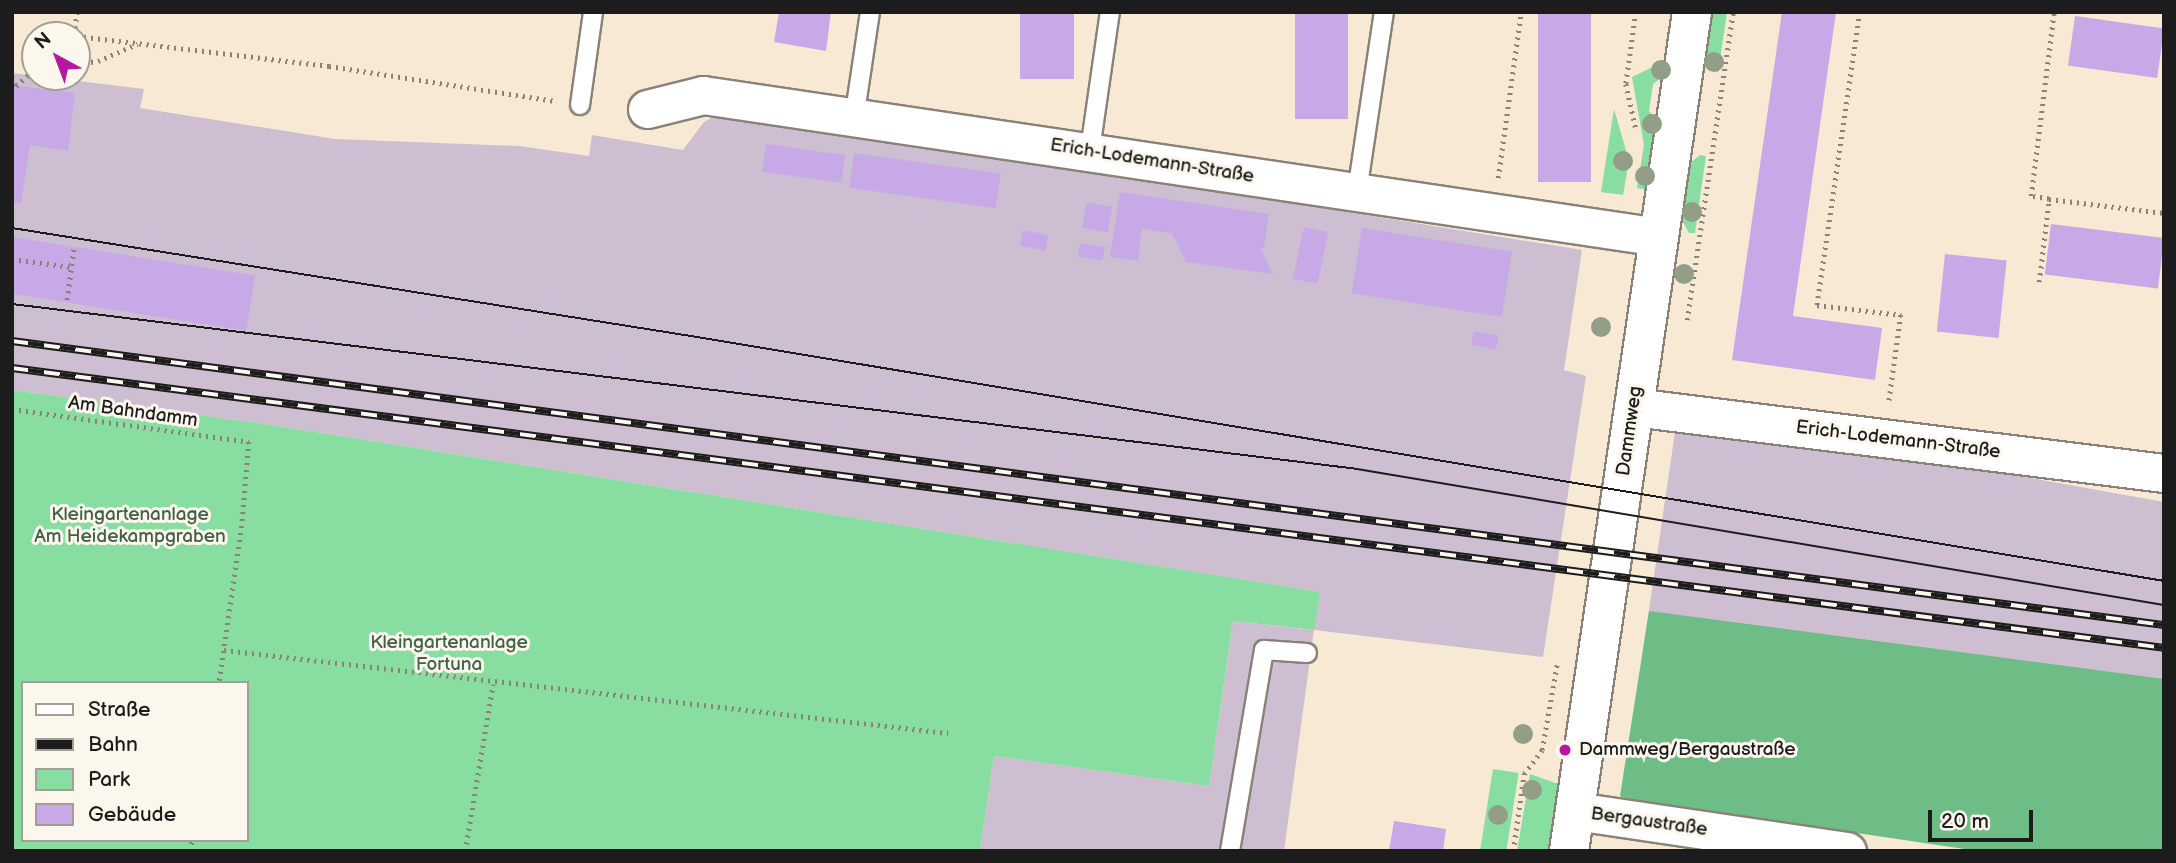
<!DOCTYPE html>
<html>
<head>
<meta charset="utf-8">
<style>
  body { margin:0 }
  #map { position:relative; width:2176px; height:863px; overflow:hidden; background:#f7e9d3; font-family:"Balsamiq Sans",sans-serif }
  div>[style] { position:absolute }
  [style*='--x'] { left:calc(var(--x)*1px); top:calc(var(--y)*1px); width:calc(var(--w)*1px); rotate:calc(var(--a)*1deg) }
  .industrial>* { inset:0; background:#cebed1 }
  .green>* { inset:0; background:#88dda0; transform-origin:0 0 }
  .forest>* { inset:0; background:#6ebc86 }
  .building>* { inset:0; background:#c6a9e6; transform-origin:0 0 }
  .path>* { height:4.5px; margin-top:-2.25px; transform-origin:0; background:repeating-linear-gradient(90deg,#8a8278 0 2px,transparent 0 7px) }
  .roads { filter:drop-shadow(2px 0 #8a8278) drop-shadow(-2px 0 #8a8278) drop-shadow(0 2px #8a8278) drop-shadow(0 -2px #8a8278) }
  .service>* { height:18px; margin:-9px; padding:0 9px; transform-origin:9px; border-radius:9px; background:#fff }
  .minor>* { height:37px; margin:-18.5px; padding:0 18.5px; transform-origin:18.5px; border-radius:18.5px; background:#fff }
  .tertiary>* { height:38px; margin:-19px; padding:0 19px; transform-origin:19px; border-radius:19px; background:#fff }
  .tram>* { height:2px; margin:-1px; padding:0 1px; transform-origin:1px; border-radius:1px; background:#1c1c1c }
  .rail>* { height:8px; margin-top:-4px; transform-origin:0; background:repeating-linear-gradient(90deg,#fbf7ec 0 16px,#1c1c1c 0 32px); box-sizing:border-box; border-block:2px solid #1c1c1c }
  .trees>* { width:20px; height:20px; margin:-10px; border-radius:50%; background:#939e88 }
  .dots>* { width:19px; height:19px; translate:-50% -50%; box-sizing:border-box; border:4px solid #fbf7ec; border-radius:50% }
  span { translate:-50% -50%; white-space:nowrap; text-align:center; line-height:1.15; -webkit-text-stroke:6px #fbf7ec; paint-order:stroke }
  .street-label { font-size:19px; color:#1c1c1c }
  .park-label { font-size:19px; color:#42604a }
  .poi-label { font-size:19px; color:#1c1c1c }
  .left { translate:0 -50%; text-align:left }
  .frame { position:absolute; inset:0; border:14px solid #1c1c1c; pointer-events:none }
  .legend { position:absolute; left:21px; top:681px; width:228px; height:161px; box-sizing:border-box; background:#fbf7ec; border:2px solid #a29f99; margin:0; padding:9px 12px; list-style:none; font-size:21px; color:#1c1c1c }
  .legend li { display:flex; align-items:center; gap:14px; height:35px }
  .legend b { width:35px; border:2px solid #a29f99 }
  .north { position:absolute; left:21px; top:21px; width:70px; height:70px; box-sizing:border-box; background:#fbf7ec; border:2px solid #a29f99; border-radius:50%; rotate:319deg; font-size:19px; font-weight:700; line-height:28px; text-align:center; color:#1c1c1c }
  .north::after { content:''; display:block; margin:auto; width:24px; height:32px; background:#b5179e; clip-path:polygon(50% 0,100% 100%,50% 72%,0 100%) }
  .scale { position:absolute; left:1928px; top:810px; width:105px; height:32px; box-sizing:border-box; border:4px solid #1c1c1c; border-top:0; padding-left:9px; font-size:21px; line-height:24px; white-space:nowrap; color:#1c1c1c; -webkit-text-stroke:5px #fbf7ec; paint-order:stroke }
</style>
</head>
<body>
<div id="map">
  <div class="industrial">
    <div style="clip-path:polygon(12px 73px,144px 89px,140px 108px,335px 139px,519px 146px,589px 156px,592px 135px,683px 150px,704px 122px,725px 111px,1582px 250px,1564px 370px,1586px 376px,1543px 657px,1314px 630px,1284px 851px,980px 851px,994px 756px,1209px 786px,1233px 621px,1313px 630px,1319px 592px,265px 424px,12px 390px)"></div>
    <div style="clip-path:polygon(1675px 432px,1980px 469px,2164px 502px,2164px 727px,1641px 665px)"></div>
  </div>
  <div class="green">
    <div style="clip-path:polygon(1711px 12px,1727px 12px,1718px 73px,1704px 62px)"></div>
    <div style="clip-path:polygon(1667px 60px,1665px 75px,1653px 84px,1649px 111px,1658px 122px,1648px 190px,1637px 188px,1644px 145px,1632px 77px)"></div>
    <div style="clip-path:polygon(1614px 109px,1629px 161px,1623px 195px,1601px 192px)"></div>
    <div style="clip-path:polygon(1700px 155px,1706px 156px,1695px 233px,1689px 233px,1681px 219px,1689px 164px)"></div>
    <div style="clip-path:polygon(evenodd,12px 390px,265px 424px,1320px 592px,1314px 630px,1233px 621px,1209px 786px,994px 756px,980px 851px,12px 851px,12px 390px,23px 683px,247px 683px,247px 840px,23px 840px,23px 683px)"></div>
    <div style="left:1493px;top:769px;width:26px;height:83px;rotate:9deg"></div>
    <div style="clip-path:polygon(1530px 774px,1561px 785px,1551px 851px,1517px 851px)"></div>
  </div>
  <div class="forest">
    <div style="clip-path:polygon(1649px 611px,2164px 679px,2164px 851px,1978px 851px,1627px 799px,1620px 796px)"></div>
  </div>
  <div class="building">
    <div style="clip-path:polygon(779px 12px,831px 12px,826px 51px,774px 42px)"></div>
    <div style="left:1020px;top:12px;width:54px;height:67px"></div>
    <div style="left:1295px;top:12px;width:53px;height:107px"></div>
    <div style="left:1538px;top:12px;width:53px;height:170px"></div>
    <div style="clip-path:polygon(1782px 12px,1836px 12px,1793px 316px,1882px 328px,1875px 380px,1732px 360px)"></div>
    <div style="left:2075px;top:16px;width:90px;height:50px;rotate:8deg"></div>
    <div style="clip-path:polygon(12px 85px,75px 93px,68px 151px,30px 145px,21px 203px,12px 202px)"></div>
    <div style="left:766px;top:144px;width:80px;height:28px;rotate:8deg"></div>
    <div style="left:854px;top:153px;width:148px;height:35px;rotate:8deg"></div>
    <div style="clip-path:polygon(1120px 192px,1269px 214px,1264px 248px,1260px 247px,1273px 274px,1186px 262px,1172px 233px,1142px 229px,1138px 261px,1110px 257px)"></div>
    <div style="left:1087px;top:202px;width:26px;height:26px;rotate:11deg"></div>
    <div style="left:2051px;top:224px;width:114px;height:51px;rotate:7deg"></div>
    <div style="left:1304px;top:227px;width:25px;height:53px;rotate:12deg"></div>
    <div style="left:1362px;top:228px;width:152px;height:66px;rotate:9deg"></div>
    <div style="left:1023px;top:230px;width:26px;height:16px;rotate:11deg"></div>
    <div style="left:12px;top:237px;width:246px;height:56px;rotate:9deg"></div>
    <div style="left:1080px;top:243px;width:25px;height:14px;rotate:9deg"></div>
    <div style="left:1945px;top:254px;width:62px;height:78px;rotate:6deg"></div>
    <div style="left:1474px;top:331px;width:25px;height:14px;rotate:11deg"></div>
    <div style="clip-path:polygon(1394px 821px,1446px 829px,1443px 851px,1389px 851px)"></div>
  </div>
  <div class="path">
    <div style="--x:1636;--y:12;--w:73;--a:97.9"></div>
    <div style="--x:1626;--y:84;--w:46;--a:77.5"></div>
    <div style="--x:1860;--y:12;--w:296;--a:98.3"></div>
    <div style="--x:1817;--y:305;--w:85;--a:6.8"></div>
    <div style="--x:1901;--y:315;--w:88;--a:97.9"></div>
    <div style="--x:74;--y:35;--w:23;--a:-83"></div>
    <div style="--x:77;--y:36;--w:254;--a:6.8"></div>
    <div style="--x:329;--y:66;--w:229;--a:8.8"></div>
    <div style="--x:77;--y:63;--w:21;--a:-5"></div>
    <div style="--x:98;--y:61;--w:43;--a:-23.6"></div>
    <div style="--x:12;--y:77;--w:10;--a:66"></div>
    <div style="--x:16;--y:86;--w:25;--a:-42"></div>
    <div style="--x:1498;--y:178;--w:168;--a:-82.1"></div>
    <div style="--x:2049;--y:199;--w:116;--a:6.9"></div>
    <div style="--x:12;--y:259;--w:60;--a:7.7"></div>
    <div style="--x:2039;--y:282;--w:84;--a:-83.1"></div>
    <div style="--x:2049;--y:199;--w:18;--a:-171"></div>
    <div style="--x:2031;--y:196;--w:185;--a:-82.9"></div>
    <div style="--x:67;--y:300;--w:54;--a:-82.6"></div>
    <div style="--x:1687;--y:320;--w:311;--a:-81.5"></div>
    <div style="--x:12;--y:409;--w:239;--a:7.9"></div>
    <div style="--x:249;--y:442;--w:84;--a:94.8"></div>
    <div style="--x:242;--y:526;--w:159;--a:98.3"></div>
    <div style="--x:224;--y:650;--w:729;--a:6.54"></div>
    <div style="--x:190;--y:851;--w:11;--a:-80"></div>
    <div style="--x:465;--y:851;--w:169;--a:-80.5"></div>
    <div style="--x:1513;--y:851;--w:78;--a:-81.9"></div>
    <div style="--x:1524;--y:774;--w:30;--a:-53"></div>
    <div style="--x:1542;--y:750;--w:87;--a:-80.1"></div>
  </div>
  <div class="roads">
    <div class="service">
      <div style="--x:580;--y:105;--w:94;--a:-82"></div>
      <div style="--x:854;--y:119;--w:108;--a:-81.5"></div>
      <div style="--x:1090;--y:150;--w:139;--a:-81.8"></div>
      <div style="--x:1357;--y:192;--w:182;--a:-81.5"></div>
      <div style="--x:1230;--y:851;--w:204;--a:-80.4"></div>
      <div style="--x:1264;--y:650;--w:43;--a:4"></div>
    </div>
    <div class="minor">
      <div style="--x:647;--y:109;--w:58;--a:-14"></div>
      <div style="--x:703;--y:95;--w:966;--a:8.45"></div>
      <div style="--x:1633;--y:407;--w:535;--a:7.09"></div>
      <div style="--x:1575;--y:811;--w:275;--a:8.4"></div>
    </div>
    <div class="tertiary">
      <div style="--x:1569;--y:851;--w:848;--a:-81.66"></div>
    </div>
  </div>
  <div class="tram">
    <div style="--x:12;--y:228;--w:688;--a:9.04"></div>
    <div style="--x:691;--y:336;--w:1493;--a:9.44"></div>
    <div style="--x:12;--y:304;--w:1355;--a:6.99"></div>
    <div style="--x:1357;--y:469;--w:818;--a:9.57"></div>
  </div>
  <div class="rail">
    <div style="--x:12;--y:341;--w:2171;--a:7.52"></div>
    <div style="--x:12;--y:368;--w:2170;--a:7.41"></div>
  </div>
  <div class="trees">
    <div style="left:1714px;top:62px"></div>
    <div style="left:1661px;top:70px"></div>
    <div style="left:1652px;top:124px"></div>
    <div style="left:1623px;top:161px"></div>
    <div style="left:1645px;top:176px"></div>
    <div style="left:1692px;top:212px"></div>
    <div style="left:1684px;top:274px"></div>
    <div style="left:1601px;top:327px"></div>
    <div style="left:1523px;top:734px"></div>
    <div style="left:1532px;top:790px"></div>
    <div style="left:1498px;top:815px"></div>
  </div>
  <div class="dots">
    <div style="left:1565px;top:750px;background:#b5179e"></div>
  </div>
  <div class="street-label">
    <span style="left:1152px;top:161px;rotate:9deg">Erich-Lodemann-Straße</span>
    <span style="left:133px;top:412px;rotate:8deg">Am Bahndamm</span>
    <span style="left:1630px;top:431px;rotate:-82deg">Dammweg</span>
    <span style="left:1898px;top:440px;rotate:7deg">Erich-Lodemann-Straße</span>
    <span style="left:1649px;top:822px;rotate:8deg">Bergaustraße</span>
  </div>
  <div class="park-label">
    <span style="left:130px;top:526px">Kleingartenanlage<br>Am Heidekampgraben</span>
    <span style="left:449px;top:654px">Kleingartenanlage<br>Fortuna</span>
  </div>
  <div class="poi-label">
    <span class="left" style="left:1579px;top:750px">Dammweg/Bergaustraße</span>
  </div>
  <div class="frame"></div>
  <ul class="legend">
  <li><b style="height:9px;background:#fff"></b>Straße</li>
  <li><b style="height:9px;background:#1c1c1c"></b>Bahn</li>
  <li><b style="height:19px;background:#88dda0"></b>Park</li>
  <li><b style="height:19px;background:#c6a9e6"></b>Gebäude</li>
  </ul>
  <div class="north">N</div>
  <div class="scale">20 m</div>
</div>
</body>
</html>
